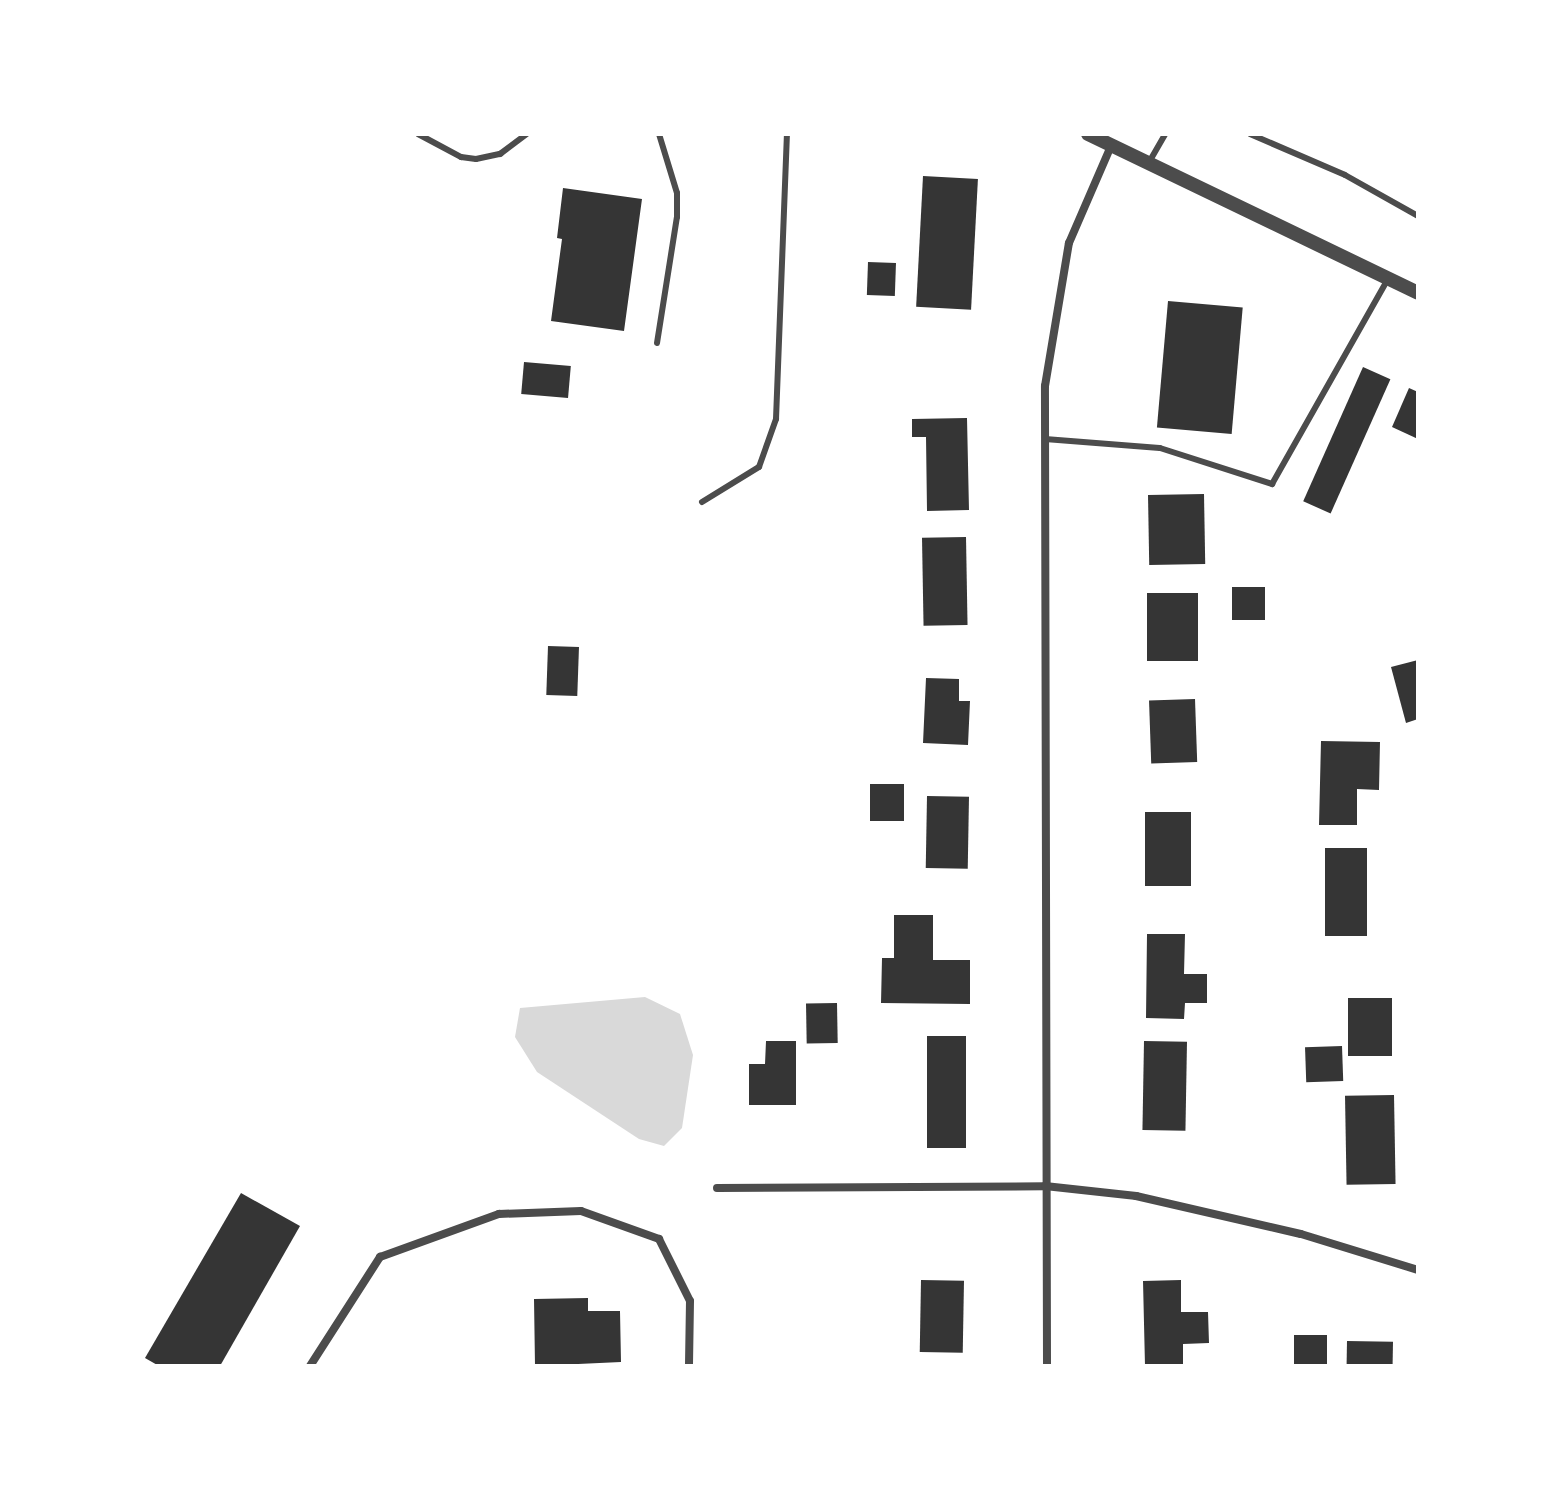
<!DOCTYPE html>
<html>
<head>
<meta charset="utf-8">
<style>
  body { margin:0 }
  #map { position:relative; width:1552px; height:1500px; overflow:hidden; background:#fff; font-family:"Open Sans",sans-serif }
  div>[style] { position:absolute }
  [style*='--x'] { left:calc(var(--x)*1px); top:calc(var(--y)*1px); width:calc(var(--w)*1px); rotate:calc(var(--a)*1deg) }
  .water>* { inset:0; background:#d9d9d9 }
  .building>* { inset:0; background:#353535; transform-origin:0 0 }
  .service>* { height:6px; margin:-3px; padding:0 3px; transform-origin:3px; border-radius:3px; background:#4c4c4c }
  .minor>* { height:8px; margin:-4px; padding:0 4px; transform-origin:4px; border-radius:4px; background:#4c4c4c }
  .tertiary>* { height:14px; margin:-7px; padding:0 7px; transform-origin:7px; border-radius:7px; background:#4c4c4c }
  span { translate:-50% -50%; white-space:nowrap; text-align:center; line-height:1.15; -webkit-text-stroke:6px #fff; paint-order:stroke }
  .frame { position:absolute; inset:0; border:136px solid #fff; pointer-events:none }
</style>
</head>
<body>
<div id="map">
  <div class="water">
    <div style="clip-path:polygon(645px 997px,680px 1014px,693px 1055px,682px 1128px,664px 1146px,639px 1139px,537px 1072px,515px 1037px,520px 1008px)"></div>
  </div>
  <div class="building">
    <div style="left:923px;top:176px;width:55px;height:131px;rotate:3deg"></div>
    <div style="clip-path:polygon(563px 188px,642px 199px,624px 331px,551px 321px,562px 239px,557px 238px)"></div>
    <div style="left:868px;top:262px;width:28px;height:33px;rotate:2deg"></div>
    <div style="left:1168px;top:301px;width:75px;height:127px;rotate:5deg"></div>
    <div style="left:524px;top:362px;width:47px;height:32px;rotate:5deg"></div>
    <div style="left:1363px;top:367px;width:30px;height:147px;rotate:24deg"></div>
    <div style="clip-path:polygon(1409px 388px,1418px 392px,1418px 439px,1392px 427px)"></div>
    <div style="clip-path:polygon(967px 418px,969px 510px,927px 511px,926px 437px,912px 437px,912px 419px)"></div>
    <div style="left:1204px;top:494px;width:70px;height:56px;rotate:89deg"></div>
    <div style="left:966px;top:537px;width:88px;height:44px;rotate:89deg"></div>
    <div style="left:1232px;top:587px;width:33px;height:33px"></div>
    <div style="left:1147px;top:593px;width:51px;height:68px"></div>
    <div style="left:548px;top:646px;width:31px;height:49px;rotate:2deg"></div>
    <div style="clip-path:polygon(1418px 660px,1418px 719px,1406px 723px,1391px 667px)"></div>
    <div style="clip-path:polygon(926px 678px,959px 679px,959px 701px,970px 701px,968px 745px,923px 743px)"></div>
    <div style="left:1195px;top:699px;width:63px;height:46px;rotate:88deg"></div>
    <div style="clip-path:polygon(1321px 741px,1380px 742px,1379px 790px,1357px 789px,1357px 825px,1319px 825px)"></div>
    <div style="left:870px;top:784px;width:34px;height:37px"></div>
    <div style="left:927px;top:796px;width:42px;height:72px;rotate:1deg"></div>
    <div style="left:1145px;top:812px;width:46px;height:74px"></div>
    <div style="left:1325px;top:848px;width:42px;height:88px"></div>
    <div style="clip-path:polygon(894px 915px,933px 915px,933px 960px,970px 960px,970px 1004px,881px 1003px,882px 958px,894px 958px)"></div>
    <div style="clip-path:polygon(1147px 934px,1185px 934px,1184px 974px,1207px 974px,1207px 1003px,1185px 1003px,1184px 1019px,1146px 1018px)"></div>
    <div style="left:1392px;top:998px;width:58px;height:44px;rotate:90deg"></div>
    <div style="left:837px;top:1003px;width:40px;height:31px;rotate:89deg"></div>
    <div style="left:927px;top:1036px;width:39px;height:112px"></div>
    <div style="clip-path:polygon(766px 1041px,796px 1041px,796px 1105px,749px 1105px,749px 1064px,765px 1064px)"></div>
    <div style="left:1144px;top:1041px;width:43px;height:89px;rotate:1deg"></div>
    <div style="left:1342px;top:1046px;width:35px;height:37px;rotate:88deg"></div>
    <div style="left:1394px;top:1095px;width:89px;height:49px;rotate:89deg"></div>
    <div style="clip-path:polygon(241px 1193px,300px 1226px,220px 1366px,159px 1366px,145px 1358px)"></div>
    <div style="left:921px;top:1280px;width:43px;height:72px;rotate:1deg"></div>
    <div style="clip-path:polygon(1181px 1280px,1181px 1312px,1208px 1312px,1209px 1343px,1183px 1344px,1183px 1366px,1145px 1366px,1143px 1281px)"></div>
    <div style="clip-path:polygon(588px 1298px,588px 1311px,620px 1311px,621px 1362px,535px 1366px,534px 1299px)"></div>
    <div style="left:1294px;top:1335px;width:33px;height:31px"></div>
    <div style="left:1347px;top:1341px;width:46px;height:25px;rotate:1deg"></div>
  </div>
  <div class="service">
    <div style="--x:418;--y:134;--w:49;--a:28.1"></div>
    <div style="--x:461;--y:157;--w:15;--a:8"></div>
    <div style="--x:476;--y:159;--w:25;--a:-12"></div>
    <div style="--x:500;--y:154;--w:34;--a:-37"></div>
    <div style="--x:1250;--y:134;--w:103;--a:23.3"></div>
    <div style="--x:1345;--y:175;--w:84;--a:29.3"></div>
    <div style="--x:1148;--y:164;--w:34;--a:-60"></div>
    <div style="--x:657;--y:343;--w:128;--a:-81"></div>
    <div style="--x:677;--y:217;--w:24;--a:-90"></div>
    <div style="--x:677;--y:193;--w:62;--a:-107"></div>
    <div style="--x:1045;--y:439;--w:115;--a:4.5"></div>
    <div style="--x:1160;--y:448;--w:118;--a:17.8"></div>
    <div style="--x:1272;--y:484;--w:236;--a:-60.5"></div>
    <div style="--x:702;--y:502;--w:67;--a:-31.6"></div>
    <div style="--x:759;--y:467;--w:51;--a:-70.5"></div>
    <div style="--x:776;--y:419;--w:285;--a:-87.8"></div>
  </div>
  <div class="minor">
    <div style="--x:717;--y:1188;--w:328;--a:-0.3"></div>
    <div style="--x:1045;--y:1186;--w:92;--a:6.3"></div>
    <div style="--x:1136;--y:1196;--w:169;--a:13"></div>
    <div style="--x:1301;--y:1234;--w:122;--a:17.1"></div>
    <div style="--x:310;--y:1366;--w:130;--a:-57.3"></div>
    <div style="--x:380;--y:1257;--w:127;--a:-19.9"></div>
    <div style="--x:499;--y:1214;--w:82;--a:-2.1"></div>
    <div style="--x:581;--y:1211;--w:83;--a:19.7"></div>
    <div style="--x:659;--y:1239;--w:69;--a:63.4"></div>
    <div style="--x:690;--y:1301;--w:65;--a:90.9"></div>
    <div style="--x:1047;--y:1366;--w:980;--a:-90.12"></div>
    <div style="--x:1045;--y:386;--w:145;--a:-80.5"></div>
    <div style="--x:1069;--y:243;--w:106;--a:-66.6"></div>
  </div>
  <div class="tertiary">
    <div style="--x:1088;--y:134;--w:366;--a:25.7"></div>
  </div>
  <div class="frame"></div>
</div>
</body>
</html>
